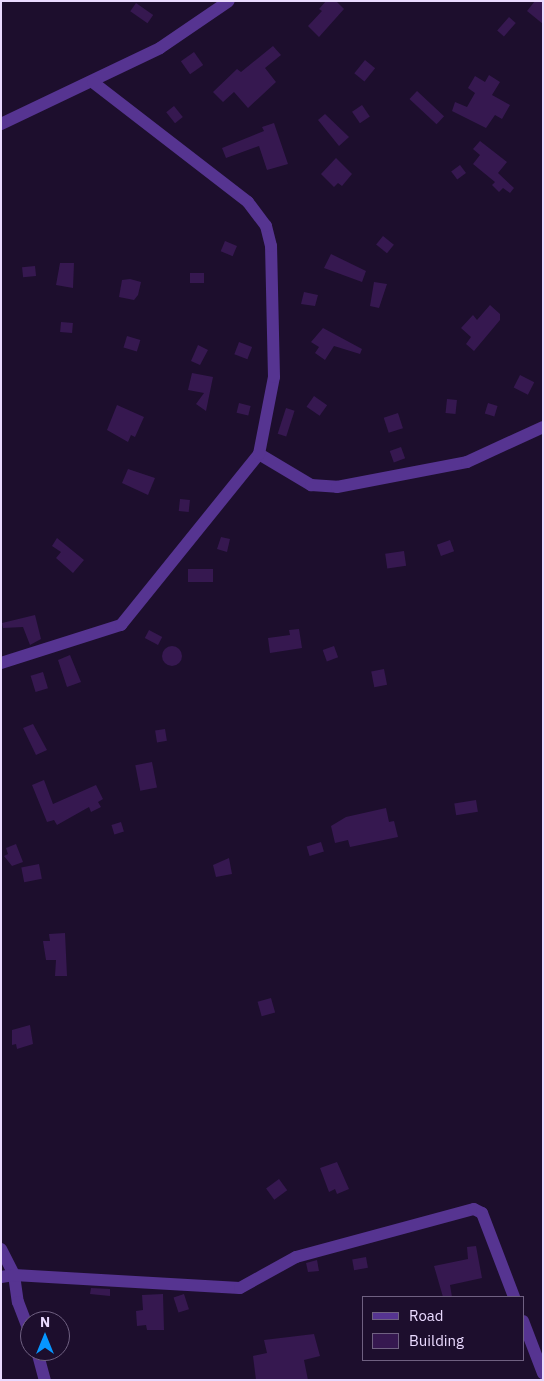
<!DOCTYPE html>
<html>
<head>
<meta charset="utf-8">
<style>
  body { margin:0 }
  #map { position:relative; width:544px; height:1381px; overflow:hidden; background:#1d0e2d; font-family:"IBM Plex Sans",sans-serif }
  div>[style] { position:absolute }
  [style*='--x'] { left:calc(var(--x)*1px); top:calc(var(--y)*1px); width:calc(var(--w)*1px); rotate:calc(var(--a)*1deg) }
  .building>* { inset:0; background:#361850; transform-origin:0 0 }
  .round { border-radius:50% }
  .minor>* { height:12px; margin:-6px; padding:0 6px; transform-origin:6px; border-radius:6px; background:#563491 }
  span { translate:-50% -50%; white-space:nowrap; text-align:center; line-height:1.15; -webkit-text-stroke:5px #1d0e2d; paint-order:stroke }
  .frame { position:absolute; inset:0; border:2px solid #eadaff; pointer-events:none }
  .legend { position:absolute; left:362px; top:1296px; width:162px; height:65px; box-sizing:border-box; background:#1d0e2d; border:1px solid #6f6081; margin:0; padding:6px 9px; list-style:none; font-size:15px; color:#eadaff }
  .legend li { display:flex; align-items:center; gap:10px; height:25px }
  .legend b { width:25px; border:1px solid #6f6081 }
  .north { position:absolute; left:20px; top:1311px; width:50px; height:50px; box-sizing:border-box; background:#1d0e2d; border:1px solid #6f6081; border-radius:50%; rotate:0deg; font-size:14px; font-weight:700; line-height:20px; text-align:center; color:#eadaff }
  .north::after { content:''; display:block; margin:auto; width:18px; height:22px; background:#0696ff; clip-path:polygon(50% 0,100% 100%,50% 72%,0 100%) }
</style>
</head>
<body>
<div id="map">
  <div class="building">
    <div style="clip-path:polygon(326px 1px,336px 1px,344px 9px,319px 37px,308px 26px,322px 11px,319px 9px)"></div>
    <div style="clip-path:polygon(535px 1px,543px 1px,543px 24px,527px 11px)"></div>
    <div style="left:136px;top:3px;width:21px;height:10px;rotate:35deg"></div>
    <div style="left:509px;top:17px;width:9px;height:18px;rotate:41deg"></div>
    <div style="clip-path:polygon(273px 46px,281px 55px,265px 68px,276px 82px,248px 108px,234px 92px,223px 102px,213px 92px,237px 69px,241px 72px)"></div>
    <div style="left:194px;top:52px;width:16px;height:16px;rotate:55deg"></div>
    <div style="left:365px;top:60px;width:13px;height:17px;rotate:39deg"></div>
    <div style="clip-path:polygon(489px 75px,500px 82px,492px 95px,510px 105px,502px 119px,495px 115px,486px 128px,452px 111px,455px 102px,467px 107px,475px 93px,468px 88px,475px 76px,485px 82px)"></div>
    <div style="left:417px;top:91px;width:37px;height:11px;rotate:43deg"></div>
    <div style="left:362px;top:105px;width:14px;height:12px;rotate:56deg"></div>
    <div style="left:174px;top:106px;width:14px;height:10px;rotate:51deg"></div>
    <div style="clip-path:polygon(325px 114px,349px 137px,339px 146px,318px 120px)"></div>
    <div style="clip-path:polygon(274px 123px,288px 164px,267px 170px,259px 146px,226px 158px,222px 148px,264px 131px,262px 127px)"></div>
    <div style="clip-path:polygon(480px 141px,507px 162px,498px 173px,514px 188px,510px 193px,503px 188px,499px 192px,492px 185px,495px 182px,473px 164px,480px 155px,473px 149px)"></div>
    <div style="clip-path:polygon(336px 158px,352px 174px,342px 186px,338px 183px,334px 187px,321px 174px)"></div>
    <div style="left:460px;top:165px;width:10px;height:11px;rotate:53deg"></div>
    <div style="left:383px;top:236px;width:14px;height:11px;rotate:39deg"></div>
    <div style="left:225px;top:241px;width:13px;height:11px;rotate:23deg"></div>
    <div style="clip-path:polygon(331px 254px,366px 271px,362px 282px,324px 268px)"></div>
    <div style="clip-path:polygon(60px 263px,74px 263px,73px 288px,56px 285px)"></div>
    <div style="left:35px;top:266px;width:10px;height:13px;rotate:84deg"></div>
    <div style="left:204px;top:273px;width:10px;height:14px;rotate:90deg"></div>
    <div style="clip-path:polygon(130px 279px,141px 282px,138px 295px,134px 300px,119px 297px,122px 280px)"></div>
    <div style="clip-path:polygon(374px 282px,387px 284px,379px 308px,370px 306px)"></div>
    <div style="clip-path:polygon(304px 292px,318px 295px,315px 306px,301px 304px)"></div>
    <div style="clip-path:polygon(490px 305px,500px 314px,500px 320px,474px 351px,466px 344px,471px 337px,461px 328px,473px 315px,477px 320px)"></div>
    <div style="left:61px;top:322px;width:12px;height:10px;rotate:5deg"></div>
    <div style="clip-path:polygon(323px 328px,362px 349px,360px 354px,334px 346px,325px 360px,315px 353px,319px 347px,311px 342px)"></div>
    <div style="left:127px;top:336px;width:14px;height:12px;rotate:17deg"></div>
    <div style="left:239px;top:342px;width:14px;height:13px;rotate:21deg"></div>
    <div style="clip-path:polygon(198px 345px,208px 350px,200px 365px,191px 361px)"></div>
    <div style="clip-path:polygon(192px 373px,213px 377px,206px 411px,196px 404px,204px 393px,188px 390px)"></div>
    <div style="left:520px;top:375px;width:16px;height:14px;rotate:27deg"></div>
    <div style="left:314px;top:396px;width:16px;height:13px;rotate:35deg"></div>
    <div style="left:447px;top:399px;width:10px;height:14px;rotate:6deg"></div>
    <div style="left:239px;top:403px;width:12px;height:10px;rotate:14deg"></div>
    <div style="left:488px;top:403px;width:10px;height:11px;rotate:17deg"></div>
    <div style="clip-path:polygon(117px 405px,144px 417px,135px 437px,131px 435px,128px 442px,107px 430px)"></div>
    <div style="left:286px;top:408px;width:9px;height:27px;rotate:18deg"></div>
    <div style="left:398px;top:413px;width:16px;height:15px;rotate:72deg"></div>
    <div style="left:401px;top:447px;width:12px;height:12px;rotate:70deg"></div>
    <div style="clip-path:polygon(128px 469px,155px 478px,148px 495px,122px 483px)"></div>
    <div style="left:180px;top:499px;width:10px;height:12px;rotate:6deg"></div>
    <div style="clip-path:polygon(221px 537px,230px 539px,227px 552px,217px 549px)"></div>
    <div style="clip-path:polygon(57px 538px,84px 560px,73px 573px,56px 558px,61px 552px,52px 546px)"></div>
    <div style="left:450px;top:540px;width:12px;height:14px;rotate:70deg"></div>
    <div style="left:404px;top:551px;width:15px;height:19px;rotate:82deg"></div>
    <div style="left:188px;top:569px;width:25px;height:13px"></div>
    <div style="clip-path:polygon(35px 615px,41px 639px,30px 645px,23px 627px,3px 628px,2px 623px)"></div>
    <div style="clip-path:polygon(299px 629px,302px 648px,270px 653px,268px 638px,290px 635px,289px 630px)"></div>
    <div style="left:149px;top:630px;width:15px;height:9px;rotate:28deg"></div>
    <div style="left:334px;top:646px;width:12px;height:12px;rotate:70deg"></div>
    <div class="round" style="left:162px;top:646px;width:20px;height:20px"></div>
    <div style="clip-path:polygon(70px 655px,81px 682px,67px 687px,58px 660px)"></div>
    <div style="left:384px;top:669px;width:16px;height:13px;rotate:79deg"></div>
    <div style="left:43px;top:672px;width:17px;height:13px;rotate:73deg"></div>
    <div style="clip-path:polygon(33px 724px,47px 750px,36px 755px,23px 728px)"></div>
    <div style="left:165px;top:729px;width:12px;height:10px;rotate:81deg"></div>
    <div style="left:152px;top:762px;width:26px;height:17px;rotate:79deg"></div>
    <div style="clip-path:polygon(44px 780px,53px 804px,96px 785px,103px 799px,98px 802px,101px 807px,91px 812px,89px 807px,57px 825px,54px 820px,47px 822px,32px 785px)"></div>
    <div style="left:476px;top:800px;width:12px;height:22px;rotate:81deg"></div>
    <div style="clip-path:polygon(386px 808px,389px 822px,394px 821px,398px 837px,350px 847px,348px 840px,335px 843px,331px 826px,346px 817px)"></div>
    <div style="left:121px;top:822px;width:10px;height:10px;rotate:73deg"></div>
    <div style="left:321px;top:842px;width:10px;height:15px;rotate:73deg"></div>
    <div style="clip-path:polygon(16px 844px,23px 862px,12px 866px,4px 856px,8px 854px,6px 848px)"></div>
    <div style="clip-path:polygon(229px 858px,232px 874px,216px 877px,213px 865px)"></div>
    <div style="left:39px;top:864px;width:15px;height:18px;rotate:79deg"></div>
    <div style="clip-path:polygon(65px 933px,67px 976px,55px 976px,56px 960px,46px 960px,43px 941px,50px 941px,49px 934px)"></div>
    <div style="left:271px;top:998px;width:15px;height:14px;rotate:74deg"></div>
    <div style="clip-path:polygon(30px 1025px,33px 1044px,17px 1049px,16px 1044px,12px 1045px,12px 1030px)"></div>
    <div style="clip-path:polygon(337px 1162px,349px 1189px,337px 1194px,335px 1189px,329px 1192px,320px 1168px)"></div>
    <div style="left:279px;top:1179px;width:14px;height:16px;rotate:54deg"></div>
    <div style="clip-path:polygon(476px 1246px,482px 1278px,450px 1285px,452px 1297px,443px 1297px,434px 1266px,468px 1259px,467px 1247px)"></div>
    <div style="left:366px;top:1257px;width:11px;height:14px;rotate:80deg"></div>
    <div style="clip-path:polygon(317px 1260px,319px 1271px,308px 1272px,306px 1263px)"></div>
    <div style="clip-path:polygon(91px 1288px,110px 1289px,110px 1296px,90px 1294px)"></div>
    <div style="clip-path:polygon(163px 1294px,164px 1330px,147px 1330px,146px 1325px,137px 1326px,136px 1311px,143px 1310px,142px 1295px)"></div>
    <div style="left:184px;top:1294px;width:16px;height:11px;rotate:72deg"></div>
    <div style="clip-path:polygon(314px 1334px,320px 1356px,304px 1360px,308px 1380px,256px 1380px,253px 1356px,267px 1353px,264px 1340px)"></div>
  </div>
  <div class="minor">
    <div style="--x:1;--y:124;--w:176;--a:-25.5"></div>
    <div style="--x:160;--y:48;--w:83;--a:-34.3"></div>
    <div style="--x:259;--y:454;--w:61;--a:30.8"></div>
    <div style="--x:311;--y:485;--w:26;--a:4"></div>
    <div style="--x:337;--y:487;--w:132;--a:-10.9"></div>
    <div style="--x:467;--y:462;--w:84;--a:-24.7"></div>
    <div style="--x:1;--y:663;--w:126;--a:-17.6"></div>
    <div style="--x:121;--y:625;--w:220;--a:-51.1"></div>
    <div style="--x:259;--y:454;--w:78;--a:-79"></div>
    <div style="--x:274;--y:377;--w:131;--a:-91.3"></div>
    <div style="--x:271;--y:246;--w:21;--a:-104"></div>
    <div style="--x:266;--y:226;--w:30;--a:-127"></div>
    <div style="--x:248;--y:202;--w:196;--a:-142.3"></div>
    <div style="--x:1;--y:1249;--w:29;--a:63"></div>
    <div style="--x:14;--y:1275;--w:27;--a:82"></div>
    <div style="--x:18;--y:1302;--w:34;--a:69"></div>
    <div style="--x:1;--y:1277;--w:13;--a:-9"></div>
    <div style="--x:14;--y:1275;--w:226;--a:3.3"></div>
    <div style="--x:240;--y:1288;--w:64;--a:-29"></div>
    <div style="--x:296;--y:1257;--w:184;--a:-15.1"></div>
    <div style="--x:474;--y:1209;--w:9;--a:27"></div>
    <div style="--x:482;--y:1213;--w:90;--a:69.1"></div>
    <div style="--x:523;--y:1321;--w:56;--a:69"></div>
    <div style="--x:37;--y:1351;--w:30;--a:75"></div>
  </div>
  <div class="frame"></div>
  <ul class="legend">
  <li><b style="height:6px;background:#563491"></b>Road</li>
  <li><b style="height:14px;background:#361850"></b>Building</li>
  </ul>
  <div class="north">N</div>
</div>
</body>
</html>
